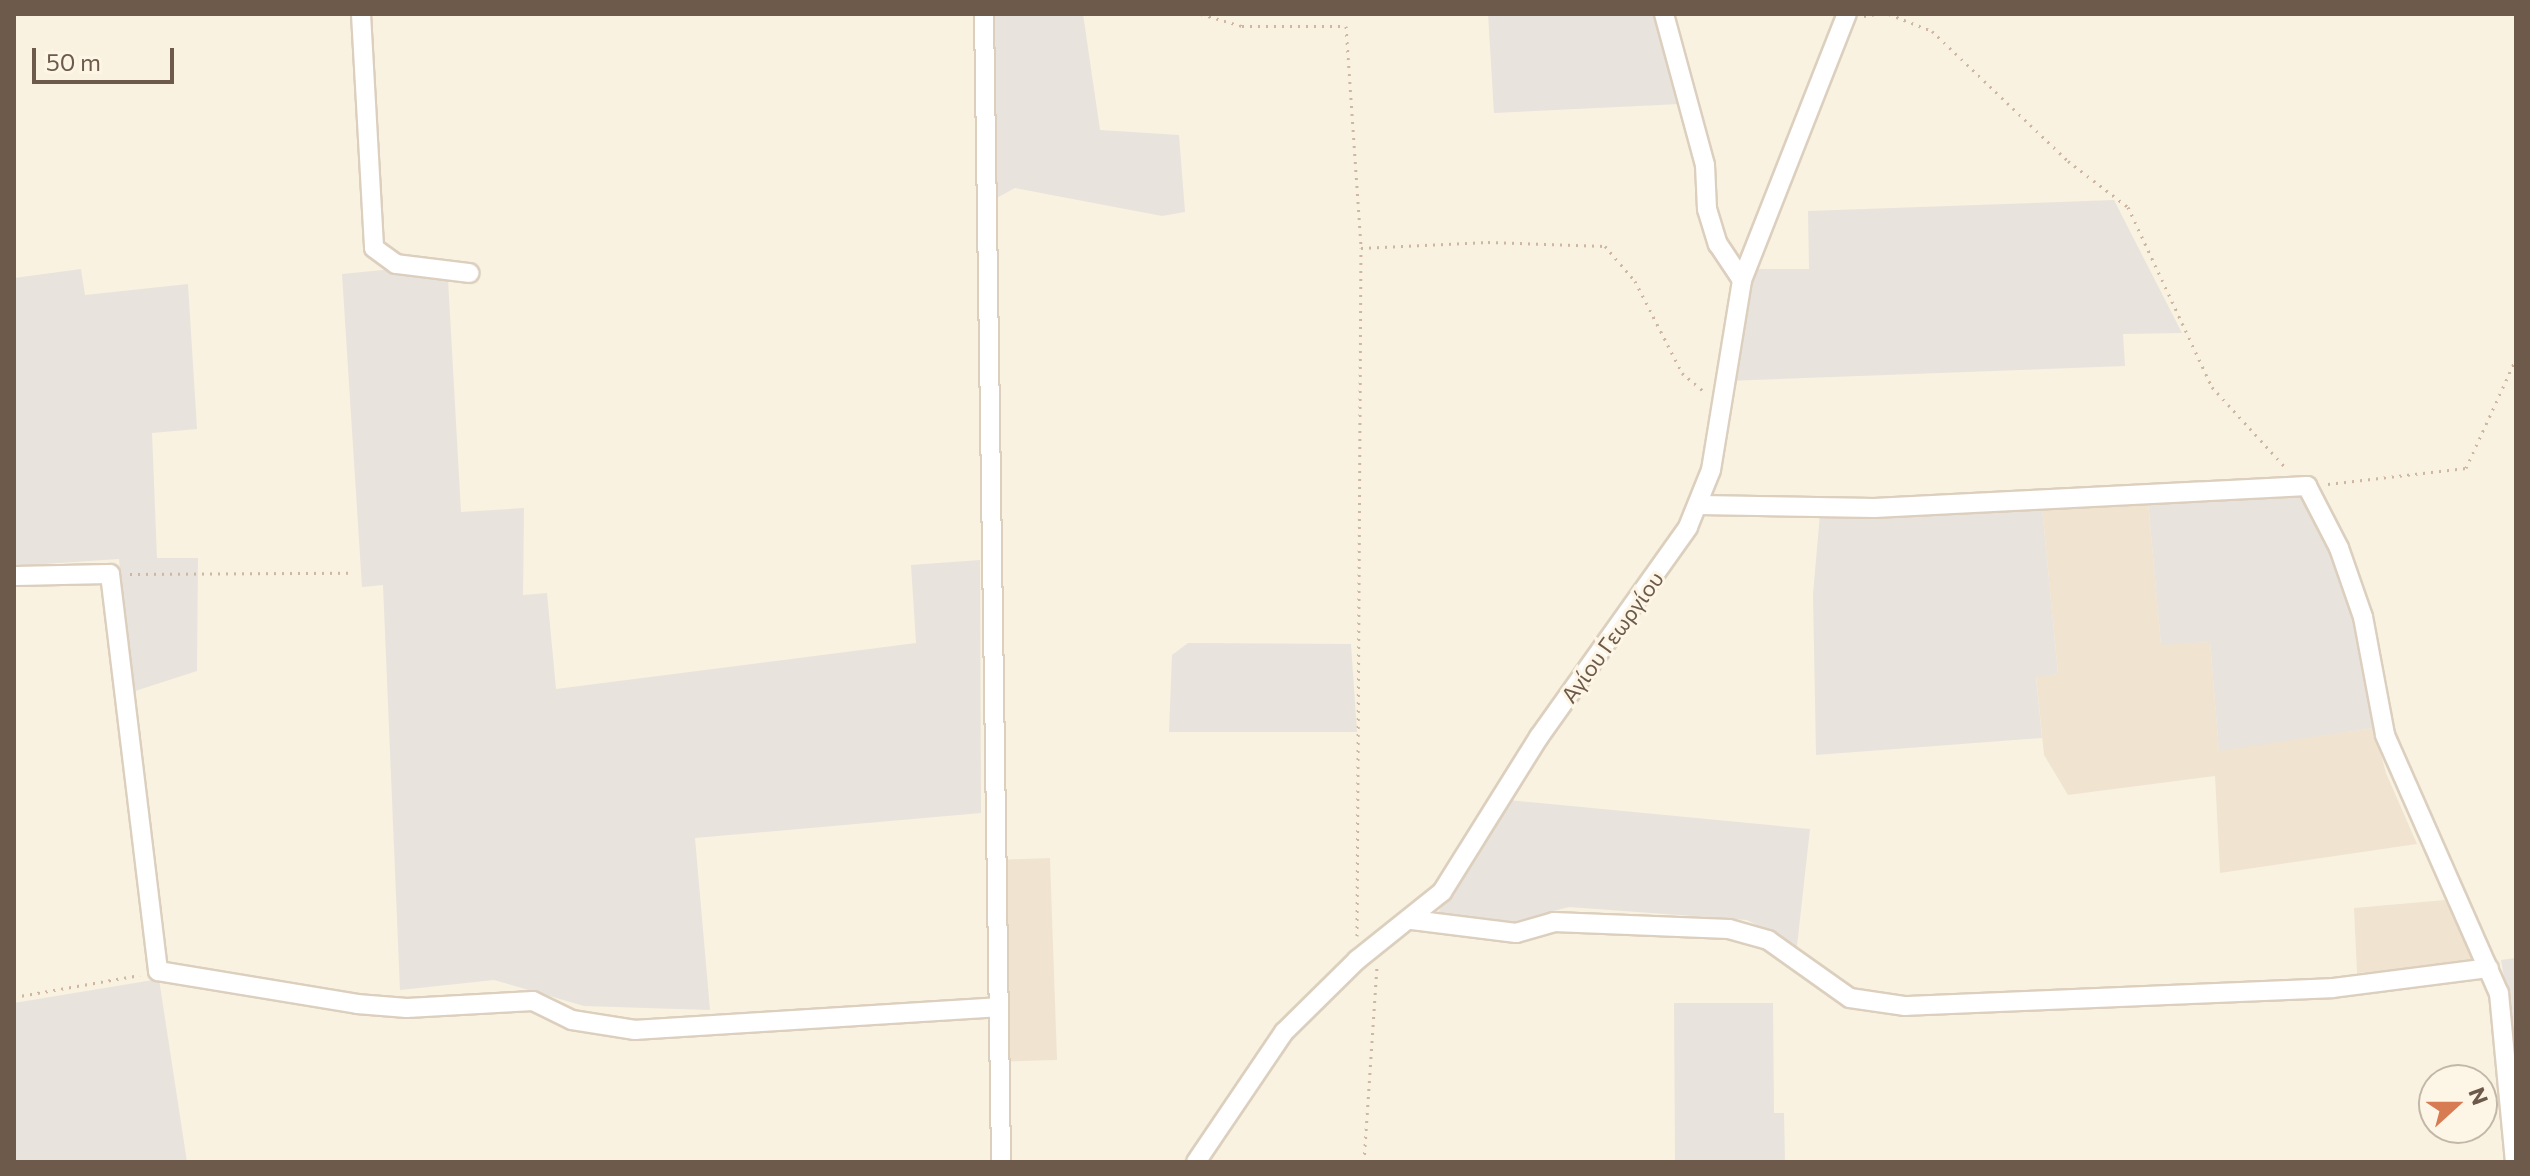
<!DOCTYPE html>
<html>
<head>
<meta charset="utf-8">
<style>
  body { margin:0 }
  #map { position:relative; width:2530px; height:1176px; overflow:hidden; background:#f9f2e1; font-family:Commissioner,sans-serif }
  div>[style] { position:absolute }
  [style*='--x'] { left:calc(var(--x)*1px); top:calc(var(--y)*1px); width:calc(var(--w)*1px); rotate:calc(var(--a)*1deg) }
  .residential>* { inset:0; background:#f0e4d0; transform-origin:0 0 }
  .industrial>* { inset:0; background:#e8e3dc }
  .path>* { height:3px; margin-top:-1.5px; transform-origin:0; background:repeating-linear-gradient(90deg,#cfb6a0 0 2px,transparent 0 8px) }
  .roads { filter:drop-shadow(2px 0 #dccfbe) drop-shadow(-2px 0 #dccfbe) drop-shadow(0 2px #dccfbe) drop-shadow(0 -2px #dccfbe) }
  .minor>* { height:18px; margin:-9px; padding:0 9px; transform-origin:9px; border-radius:9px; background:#fff }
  span { translate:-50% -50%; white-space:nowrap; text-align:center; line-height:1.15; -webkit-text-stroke:6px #fdf6e6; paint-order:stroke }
  .street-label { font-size:22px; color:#6d5a4b }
  .frame { position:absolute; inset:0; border:16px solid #6d5a4b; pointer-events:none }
  .north { position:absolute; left:2418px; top:1064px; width:80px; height:80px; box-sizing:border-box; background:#fdf6e6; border:2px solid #c3b8a8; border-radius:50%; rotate:69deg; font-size:22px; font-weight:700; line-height:32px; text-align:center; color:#6d5a4b }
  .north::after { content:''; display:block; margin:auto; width:28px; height:36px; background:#d77b52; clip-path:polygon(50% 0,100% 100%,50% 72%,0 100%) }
  .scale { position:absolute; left:32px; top:48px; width:142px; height:36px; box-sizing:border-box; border:4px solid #6d5a4b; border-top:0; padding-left:10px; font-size:24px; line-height:28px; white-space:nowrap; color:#6d5a4b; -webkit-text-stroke:6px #fdf6e6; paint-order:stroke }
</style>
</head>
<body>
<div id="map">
  <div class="residential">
    <div style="clip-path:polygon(2148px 501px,2161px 644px,2210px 642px,2219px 750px,2374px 728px,2386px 773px,2417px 844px,2220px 873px,2215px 776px,2068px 795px,2044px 755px,2036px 676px,2058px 674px,2042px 507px)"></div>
    <div style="left:1050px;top:858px;width:202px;height:50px;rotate:88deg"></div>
    <div style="clip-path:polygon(2445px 900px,2477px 963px,2357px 973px,2354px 908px)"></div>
  </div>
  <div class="industrial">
    <div style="clip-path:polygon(991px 14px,1083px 14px,1100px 130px,1179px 135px,1185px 212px,1162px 216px,1015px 188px,991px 201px)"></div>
    <div style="clip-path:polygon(1488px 14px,1662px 14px,1680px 104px,1494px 113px)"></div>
    <div style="clip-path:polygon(2114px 200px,2182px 333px,2123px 334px,2125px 366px,1728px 381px,1753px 269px,1809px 269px,1808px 211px)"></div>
    <div style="clip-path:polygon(81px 269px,85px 295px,188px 284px,197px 429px,152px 433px,157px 558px,198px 558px,197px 671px,132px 692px,119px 559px,14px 566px,14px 278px)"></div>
    <div style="clip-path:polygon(393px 269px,448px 279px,461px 512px,524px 508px,523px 595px,547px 593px,556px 689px,916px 643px,911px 565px,980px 560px,981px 813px,695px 838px,710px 1010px,584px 1006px,494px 980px,400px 990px,383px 585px,362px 587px,342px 274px)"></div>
    <div style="clip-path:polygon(2304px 491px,2356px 615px,2374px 728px,2219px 751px,2210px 642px,2161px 645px,2148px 501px)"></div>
    <div style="clip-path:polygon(2042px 507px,2058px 674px,2036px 677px,2042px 738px,1816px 755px,1813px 594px,1820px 514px)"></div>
    <div style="clip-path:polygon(1188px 643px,1351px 644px,1357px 732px,1169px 732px,1172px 655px)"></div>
    <div style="clip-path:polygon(1509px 800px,1810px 829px,1797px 946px,1747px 920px,1569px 907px,1512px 922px,1437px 914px)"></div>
    <div style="clip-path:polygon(2516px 958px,2516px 1045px,2501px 960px)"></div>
    <div style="clip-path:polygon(159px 979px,187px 1162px,14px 1162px,14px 1003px)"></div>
    <div style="clip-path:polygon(1674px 1003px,1773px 1003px,1774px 1113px,1784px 1113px,1785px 1162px,1675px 1162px)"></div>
  </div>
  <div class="path">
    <div style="--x:1201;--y:14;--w:43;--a:16.3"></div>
    <div style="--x:1242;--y:26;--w:104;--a:0"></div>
    <div style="--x:1346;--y:26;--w:223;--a:86.1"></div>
    <div style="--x:1889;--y:14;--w:46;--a:21.6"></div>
    <div style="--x:1932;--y:31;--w:188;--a:43.7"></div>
    <div style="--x:2068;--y:161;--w:76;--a:37.5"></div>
    <div style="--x:2128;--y:207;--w:199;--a:65"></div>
    <div style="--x:2212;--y:387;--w:111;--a:47.6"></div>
    <div style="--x:1864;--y:16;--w:12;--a:-9"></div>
    <div style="--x:2328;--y:484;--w:139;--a:-6.6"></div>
    <div style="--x:2466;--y:468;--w:120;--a:-65.4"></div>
    <div style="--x:130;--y:574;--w:222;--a:-0.3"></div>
    <div style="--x:1357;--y:936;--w:688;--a:-89.67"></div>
    <div style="--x:1361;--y:248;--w:127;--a:-2.7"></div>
    <div style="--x:1488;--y:242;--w:117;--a:2"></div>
    <div style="--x:1605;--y:246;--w:46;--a:49.4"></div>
    <div style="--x:1635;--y:281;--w:103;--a:62.9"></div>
    <div style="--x:1682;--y:373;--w:30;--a:40"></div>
    <div style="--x:14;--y:997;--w:128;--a:-9.9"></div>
    <div style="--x:1364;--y:1162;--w:196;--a:-86.2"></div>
  </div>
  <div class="roads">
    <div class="minor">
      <div style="--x:361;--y:14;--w:234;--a:86.8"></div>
      <div style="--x:374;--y:248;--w:27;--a:36"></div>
      <div style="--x:396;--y:264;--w:74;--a:7"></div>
      <div style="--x:984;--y:14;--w:1148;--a:89.15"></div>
      <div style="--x:1664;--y:14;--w:156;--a:74.8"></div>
      <div style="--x:1705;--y:165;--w:44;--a:87.4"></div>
      <div style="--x:1707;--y:209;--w:37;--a:73"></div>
      <div style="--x:1718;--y:244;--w:43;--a:56.3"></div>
      <div style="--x:1700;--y:505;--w:174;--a:1"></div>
      <div style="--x:1874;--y:508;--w:434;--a:-2.9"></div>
      <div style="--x:2307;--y:486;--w:70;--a:62.7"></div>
      <div style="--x:2339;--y:548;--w:73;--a:70.8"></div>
      <div style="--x:2363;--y:617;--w:120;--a:79.4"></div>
      <div style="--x:2385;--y:735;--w:282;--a:66.2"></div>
      <div style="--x:2499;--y:993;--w:170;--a:84.6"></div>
      <div style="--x:14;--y:576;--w:96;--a:-1.2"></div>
      <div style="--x:110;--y:574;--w:400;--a:83.1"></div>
      <div style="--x:158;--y:971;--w:202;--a:9.4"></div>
      <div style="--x:357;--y:1004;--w:50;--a:4.6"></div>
      <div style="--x:407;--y:1008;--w:126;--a:-3.2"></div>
      <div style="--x:533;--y:1001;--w:43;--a:26"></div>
      <div style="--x:572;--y:1020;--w:64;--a:9"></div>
      <div style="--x:635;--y:1030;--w:362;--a:-3.6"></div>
      <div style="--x:1412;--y:920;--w:105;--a:7.1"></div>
      <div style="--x:1516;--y:933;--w:40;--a:-16"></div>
      <div style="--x:1554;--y:922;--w:175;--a:2.3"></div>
      <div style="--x:1729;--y:929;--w:41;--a:15.8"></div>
      <div style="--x:1768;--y:940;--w:100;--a:35.3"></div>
      <div style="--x:1850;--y:998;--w:56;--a:8.3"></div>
      <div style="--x:1905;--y:1006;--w:428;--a:-2.4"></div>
      <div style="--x:2333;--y:988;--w:157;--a:-7.3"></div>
      <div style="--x:1196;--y:1162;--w:157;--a:-55.9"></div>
      <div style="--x:1284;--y:1032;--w:103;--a:-44.6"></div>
      <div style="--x:1357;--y:960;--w:109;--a:-38.7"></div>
      <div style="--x:1442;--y:892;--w:183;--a:-58"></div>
      <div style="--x:1539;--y:737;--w:257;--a:-54.6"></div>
      <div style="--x:1688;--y:527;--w:61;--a:-68"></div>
      <div style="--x:1711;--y:470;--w:193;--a:-80.7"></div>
      <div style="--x:1742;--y:280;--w:286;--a:-68.5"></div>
    </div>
  </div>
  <div class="street-label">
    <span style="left:1612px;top:637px;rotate:-54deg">Αγίου Γεωργίου</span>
  </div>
  <div class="frame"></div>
  <div class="north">N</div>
  <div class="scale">50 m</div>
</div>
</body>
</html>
